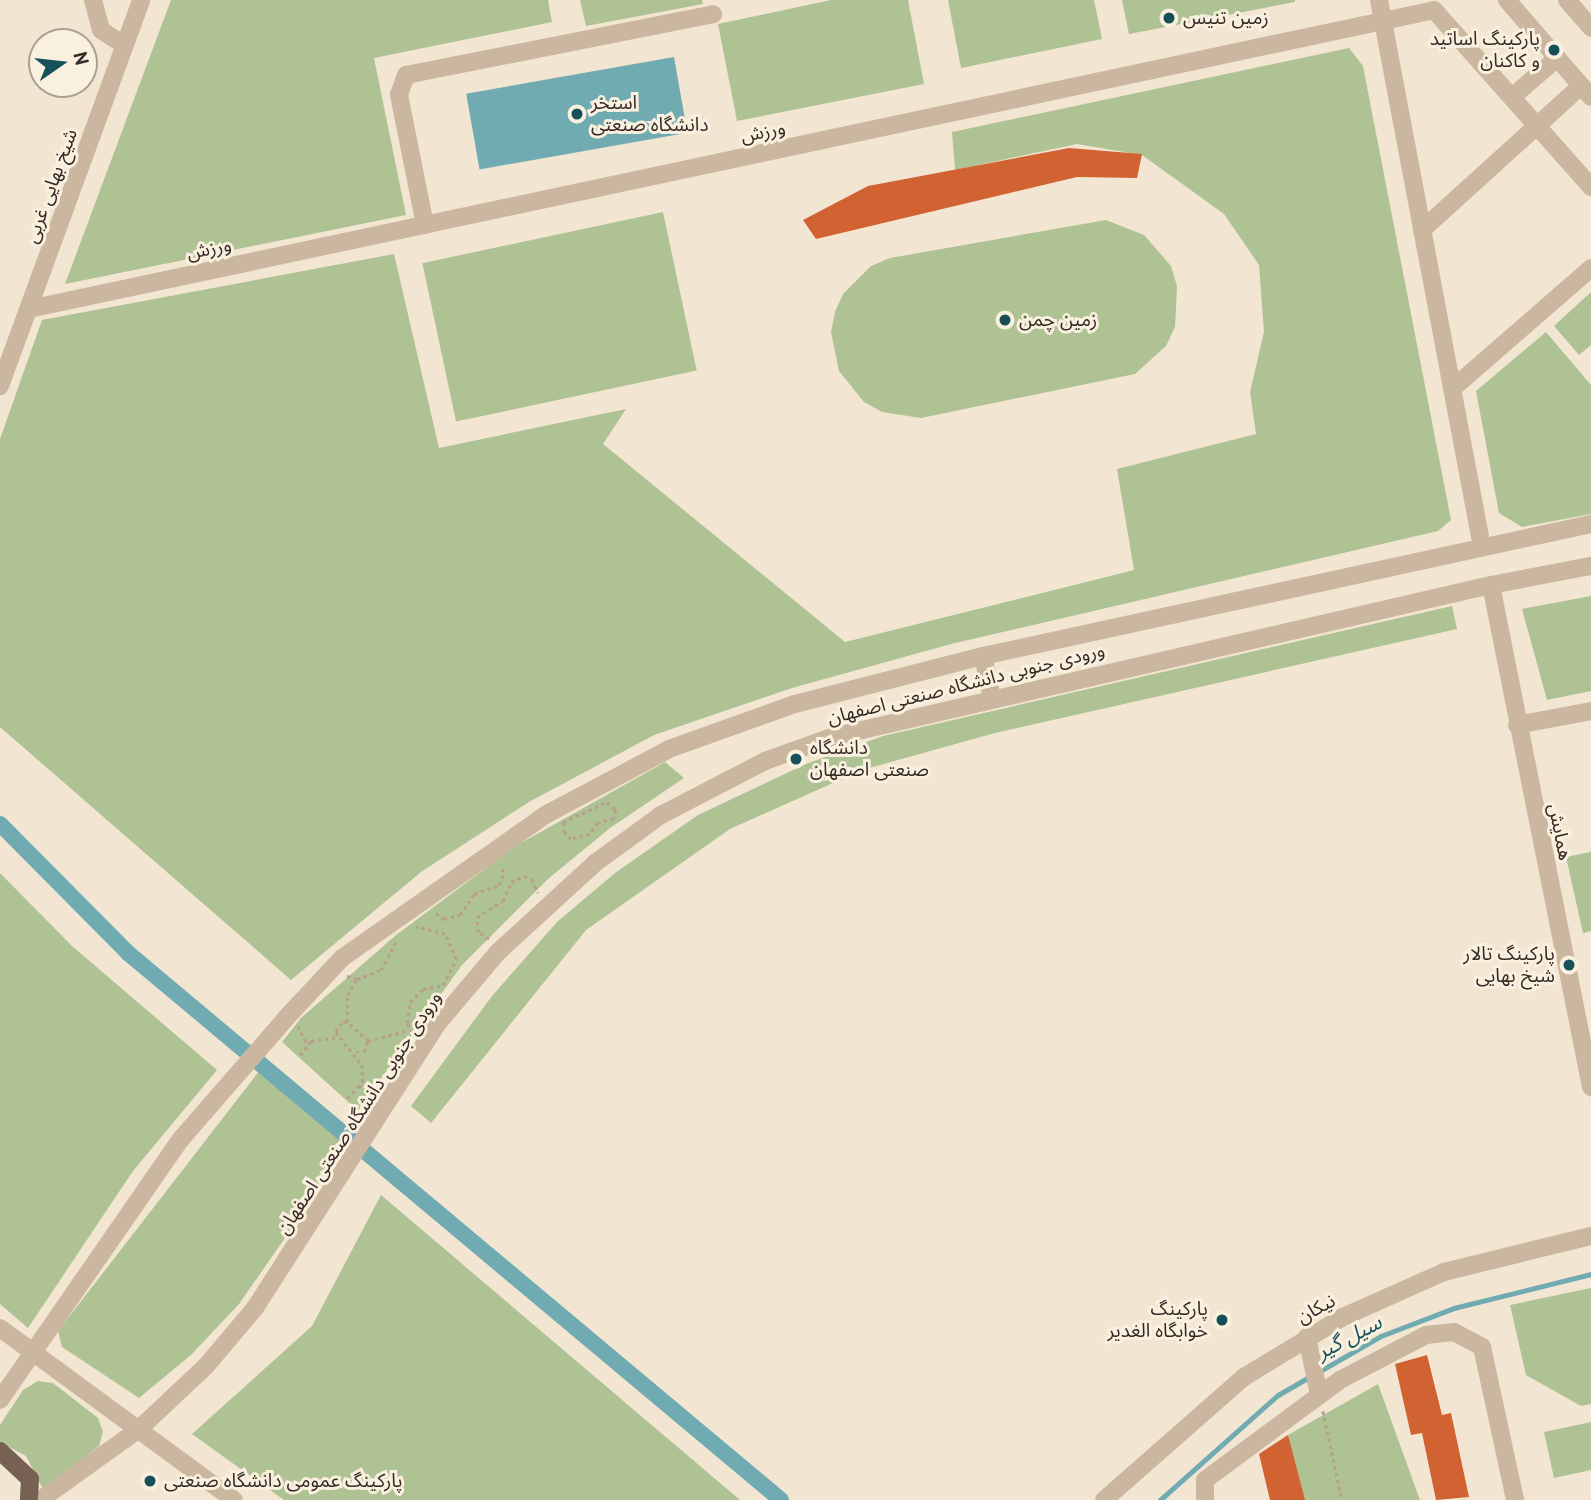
<!DOCTYPE html>
<html>
<head>
<meta charset="utf-8">
<style>
  body { margin:0 }
  #map { position:relative; width:1591px; height:1500px; overflow:hidden; background:#f2e6d3; font-family:"PT Sans","Noto Sans Arabic",sans-serif }
  div>[style] { position:absolute }
  [style*='--x'] { left:calc(var(--x)*1px); top:calc(var(--y)*1px); width:calc(var(--w)*1px); rotate:calc(var(--a)*1deg) }
  .green>* { inset:0; background:#afc293; transform-origin:0 0 }
  .water>* { inset:0; background:#70abb2; transform-origin:0 0 }
  .stream>* { height:4.5px; margin:-2.25px; padding:0 2.25px; transform-origin:2.25px; border-radius:2.25px; background:#70abb2 }
  .canal>* { height:16px; margin:-8px; padding:0 8px; transform-origin:8px; border-radius:8px; background:#70abb2 }
  .building>* { inset:0; background:#d16232 }
  .path>* { height:2.5px; margin-top:-1.25px; transform-origin:0; background:repeating-linear-gradient(90deg,#b79f89 0 3.5px,transparent 0 7px) }
  .minor>* { height:18px; margin:-9px; padding:0 9px; transform-origin:9px; border-radius:9px; background:#cbb69f }
  .major>* { height:18px; margin:-9px; padding:0 9px; transform-origin:9px; border-radius:9px; background:#776153 }
  .dots>* { width:19px; height:19px; translate:-50% -50%; box-sizing:border-box; border:4px solid #faf0df; border-radius:50% }
  span { translate:-50% -50%; white-space:nowrap; text-align:center; line-height:1.15; -webkit-text-stroke:6px #faf0df; paint-order:stroke }
  .poi-label { font-size:19px; color:#342923 }
  .left { translate:0 -50%; text-align:left }
  .right { translate:-100% -50%; text-align:right }
  .street-label { font-size:19px; color:#342923 }
  .water-label { font-size:21px; color:#165058; font-style:italic }
  .north { position:absolute; left:28px; top:28px; width:70px; height:70px; box-sizing:border-box; background:#faf0df; border:2px solid #aba094; border-radius:50%; rotate:76deg; font-size:19px; font-weight:700; line-height:28px; text-align:center; color:#342923 }
  .north::after { content:''; display:block; margin:auto; width:24px; height:32px; background:#165058; clip-path:polygon(50% 0,100% 100%,50% 72%,0 100%) }
</style>
</head>
<body>
<div id="map">
  <div class="green">
    <div style="clip-path:polygon(171px 0,548px 0,552px 22px,374px 58px,406px 215px,65px 284px)"></div>
    <div style="clip-path:polygon(580px 0,702px 0,703px 4px,586px 26px)"></div>
    <div style="clip-path:polygon(831px 0,908px 0,924px 84px,737px 121px,718px 24px)"></div>
    <div style="clip-path:polygon(948px 0,1094px 0,1102px 39px,961px 68px)"></div>
    <div style="clip-path:polygon(1122px 0,1295px 0,1295px 2px,1129px 34px)"></div>
    <div style="clip-path:polygon(1349px 48px,1363px 66px,1451px 520px,1438px 531px,951px 644px,792px 688px,654px 735px,529px 802px,421px 872px,291px 980px,0 727px,0 439px,42px 320px,394px 254px,439px 448px,626px 409px,603px 444px,845px 642px,1134px 570px,1117px 469px,1256px 434px,1250px 392px,1264px 332px,1259px 265px,1224px 214px,1142px 155px,1077px 144px,955px 170px,952px 132px)"></div>
    <div style="left:663px;top:212px;width:162px;height:246px;rotate:78deg"></div>
    <div style="clip-path:polygon(1106px 220px,1144px 235px,1171px 266px,1177px 286px,1175px 327px,1166px 346px,1135px 374px,921px 418px,882px 412px,864px 402px,839px 371px,831px 332px,835px 312px,843px 294px,871px 266px,890px 258px)"></div>
    <div style="clip-path:polygon(1591px 292px,1591px 345px,1579px 355px,1554px 326px)"></div>
    <div style="clip-path:polygon(1546px 332px,1591px 385px,1591px 514px,1522px 527px,1499px 513px,1476px 391px)"></div>
    <div style="clip-path:polygon(1591px 596px,1591px 691px,1547px 700px,1522px 609px)"></div>
    <div style="clip-path:polygon(1452px 606px,1457px 629px,995px 733px,862px 770px,730px 829px,586px 930px,431px 1123px,411px 1106px,492px 996px,557px 922px,615px 873px,698px 815px,806px 764px,883px 736px)"></div>
    <div style="clip-path:polygon(665px 762px,684px 778px,610px 828px,548px 879px,462px 965px,358px 1111px,282px 1042px,301px 1018px,396px 935px,514px 847px)"></div>
    <div style="clip-path:polygon(1591px 852px,1591px 931px,1583px 933px,1566px 857px)"></div>
    <div style="clip-path:polygon(0 873px,72px 946px,217px 1070px,133px 1171px,28px 1328px,0 1304px)"></div>
    <div style="clip-path:polygon(260px 1070px,343px 1140px,310px 1202px,239px 1304px,191px 1355px,139px 1398px,62px 1347px,58px 1331px)"></div>
    <div style="clip-path:polygon(381px 1195px,740px 1500px,284px 1500px,192px 1434px,312px 1326px)"></div>
    <div style="clip-path:polygon(1591px 1288px,1591px 1404px,1581px 1406px,1526px 1375px,1510px 1305px)"></div>
    <div style="clip-path:polygon(38px 1381px,53px 1383px,98px 1418px,103px 1432px,99px 1446px,43px 1489px,26px 1456px,0 1442px,0 1425px,23px 1390px)"></div>
    <div style="clip-path:polygon(1378px 1384px,1420px 1500px,1294px 1500px,1288px 1435px)"></div>
    <div style="clip-path:polygon(1591px 1422px,1591px 1470px,1554px 1478px,1544px 1432px)"></div>
  </div>
  <div class="water">
    <div style="left:674px;top:57px;width:77px;height:211px;rotate:80deg"></div>
  </div>
  <div class="stream">
    <div style="--x:1320;--y:1371;--w:70;--a:-29.8"></div>
    <div style="--x:1381;--y:1336;--w:78;--a:-21"></div>
    <div style="--x:1454;--y:1308;--w:141;--a:-13.9"></div>
    <div style="--x:1160;--y:1500;--w:158;--a:-41.7"></div>
    <div style="--x:1278;--y:1395;--w:36;--a:-30"></div>
  </div>
  <div class="canal">
    <div style="--x:0;--y:824;--w:182;--a:45.2"></div>
    <div style="--x:128;--y:953;--w:852;--a:39.95"></div>
  </div>
  <div class="building">
    <div style="clip-path:polygon(1069px 148px,1142px 154px,1137px 178px,1077px 177px,816px 239px,803px 220px,868px 186px)"></div>
    <div style="clip-path:polygon(1427px 1355px,1442px 1415px,1451px 1413px,1469px 1497px,1436px 1500px,1422px 1433px,1411px 1435px,1395px 1364px)"></div>
    <div style="clip-path:polygon(1288px 1435px,1305px 1500px,1270px 1500px,1259px 1454px)"></div>
  </div>
  <div class="path">
    <div style="--x:607;--y:802;--w:12;--a:42"></div>
    <div style="--x:616;--y:810;--w:9;--a:103"></div>
    <div style="--x:614;--y:819;--w:16;--a:166"></div>
    <div style="--x:598;--y:823;--w:14;--a:126"></div>
    <div style="--x:590;--y:834;--w:20;--a:165"></div>
    <div style="--x:571;--y:839;--w:9;--a:-139"></div>
    <div style="--x:564;--y:833;--w:11;--a:-95"></div>
    <div style="--x:563;--y:822;--w:48;--a:-24.4"></div>
    <div style="--x:436;--y:913;--w:10;--a:37"></div>
    <div style="--x:444;--y:919;--w:16;--a:-14"></div>
    <div style="--x:460;--y:915;--w:25;--a:-56"></div>
    <div style="--x:474;--y:894;--w:27;--a:-20"></div>
    <div style="--x:499;--y:885;--w:14;--a:-69"></div>
    <div style="--x:504;--y:872;--w:7;--a:-135"></div>
    <div style="--x:489;--y:939;--w:13;--a:-148"></div>
    <div style="--x:478;--y:932;--w:15;--a:-94"></div>
    <div style="--x:477;--y:917;--w:31;--a:-32"></div>
    <div style="--x:503;--y:901;--w:21;--a:-67"></div>
    <div style="--x:511;--y:882;--w:14;--a:-25"></div>
    <div style="--x:524;--y:876;--w:9;--a:21"></div>
    <div style="--x:532;--y:879;--w:15;--a:67"></div>
    <div style="--x:347;--y:976;--w:10;--a:17"></div>
    <div style="--x:357;--y:979;--w:26;--a:-21"></div>
    <div style="--x:381;--y:970;--w:34;--a:-62"></div>
    <div style="--x:347;--y:1022;--w:27;--a:-90"></div>
    <div style="--x:347;--y:995;--w:19;--a:-58"></div>
    <div style="--x:298;--y:1026;--w:20;--a:63"></div>
    <div style="--x:412;--y:1033;--w:11;--a:-117"></div>
    <div style="--x:407;--y:1023;--w:21;--a:-82"></div>
    <div style="--x:410;--y:1002;--w:18;--a:-45"></div>
    <div style="--x:423;--y:989;--w:20;--a:-11"></div>
    <div style="--x:443;--y:985;--w:29;--a:-63"></div>
    <div style="--x:456;--y:959;--w:27;--a:-114"></div>
    <div style="--x:445;--y:934;--w:30;--a:-166"></div>
    <div style="--x:368;--y:1041;--w:41;--a:-15.4"></div>
    <div style="--x:356;--y:1052;--w:8;--a:0"></div>
    <div style="--x:364;--y:1052;--w:12;--a:-70"></div>
    <div style="--x:368;--y:1041;--w:28;--a:-138"></div>
    <div style="--x:347;--y:1022;--w:5;--a:169"></div>
    <div style="--x:342;--y:1023;--w:11;--a:124"></div>
    <div style="--x:336;--y:1032;--w:42;--a:51.8"></div>
    <div style="--x:362;--y:1065;--w:20;--a:87"></div>
    <div style="--x:300;--y:1055;--w:18;--a:-52"></div>
    <div style="--x:311;--y:1041;--w:28;--a:-8"></div>
    <div style="--x:347;--y:1098;--w:17;--a:-45"></div>
    <div style="--x:359;--y:1086;--w:19;--a:3"></div>
    <div style="--x:1323;--y:1411;--w:91;--a:77.9"></div>
  </div>
  <div class="minor">
    <div style="--x:93;--y:0;--w:31;--a:75"></div>
    <div style="--x:101;--y:30;--w:27;--a:33"></div>
    <div style="--x:1379;--y:0;--w:557;--a:79.34"></div>
    <div style="--x:1507;--y:0;--w:128;--a:49.1"></div>
    <div style="--x:1567;--y:0;--w:37;--a:49"></div>
    <div style="--x:1513;--y:96;--w:57;--a:-40.7"></div>
    <div style="--x:425;--y:225;--w:133;--a:-101.3"></div>
    <div style="--x:399;--y:95;--w:21;--a:-71"></div>
    <div style="--x:406;--y:75;--w:313;--a:-11.2"></div>
    <div style="--x:1422;--y:230;--w:215;--a:-42.2"></div>
    <div style="--x:29;--y:309;--w:1436;--a:-12.01"></div>
    <div style="--x:1434;--y:10;--w:237;--a:48.4"></div>
    <div style="--x:0;--y:386;--w:411;--a:-69.9"></div>
    <div style="--x:1452;--y:389;--w:184;--a:-41"></div>
    <div style="--x:1491;--y:585;--w:512;--a:78.73"></div>
    <div style="--x:983;--y:656;--w:43;--a:77.9"></div>
    <div style="--x:1517;--y:725;--w:75;--a:-10.7"></div>
    <div style="--x:0;--y:1328;--w:290;--a:36.3"></div>
    <div style="--x:1307;--y:1337;--w:59;--a:78.3"></div>
    <div style="--x:0;--y:1400;--w:318;--a:-55.3"></div>
    <div style="--x:181;--y:1139;--w:160;--a:-49"></div>
    <div style="--x:286;--y:1018;--w:82;--a:-47"></div>
    <div style="--x:342;--y:958;--w:251;--a:-35.1"></div>
    <div style="--x:547;--y:814;--w:138;--a:-28"></div>
    <div style="--x:669;--y:749;--w:134;--a:-19.7"></div>
    <div style="--x:795;--y:704;--w:194;--a:-14.3"></div>
    <div style="--x:983;--y:656;--w:622;--a:-12.25"></div>
    <div style="--x:40;--y:1500;--w:122;--a:-35.6"></div>
    <div style="--x:139;--y:1429;--w:92;--a:-43.2"></div>
    <div style="--x:206;--y:1366;--w:76;--a:-49.8"></div>
    <div style="--x:255;--y:1308;--w:339;--a:-57.3"></div>
    <div style="--x:438;--y:1023;--w:93;--a:-49.8"></div>
    <div style="--x:498;--y:952;--w:132;--a:-42.5"></div>
    <div style="--x:595;--y:863;--w:82;--a:-36"></div>
    <div style="--x:661;--y:815;--w:117;--a:-27.4"></div>
    <div style="--x:765;--y:761;--w:71;--a:-19.7"></div>
    <div style="--x:832;--y:737;--w:676;--a:-12.99"></div>
    <div style="--x:1491;--y:585;--w:102;--a:-10.8"></div>
    <div style="--x:1104;--y:1500;--w:186;--a:-41.3"></div>
    <div style="--x:1244;--y:1377;--w:116;--a:-31.2"></div>
    <div style="--x:1343;--y:1317;--w:111;--a:-24"></div>
    <div style="--x:1444;--y:1272;--w:151;--a:-13.8"></div>
    <div style="--x:1205;--y:1500;--w:20;--a:-90"></div>
    <div style="--x:1205;--y:1480;--w:168;--a:-36.5"></div>
    <div style="--x:1340;--y:1380;--w:97;--a:-27.6"></div>
    <div style="--x:1426;--y:1335;--w:28;--a:-6"></div>
    <div style="--x:1454;--y:1332;--w:32;--a:28"></div>
    <div style="--x:1482;--y:1347;--w:157;--a:77.8"></div>
  </div>
  <div class="major">
    <div style="--x:0;--y:1451;--w:41;--a:43"></div>
    <div style="--x:30;--y:1479;--w:21;--a:93"></div>
  </div>
  <div class="dots">
    <div style="left:1169px;top:18px;background:#165058"></div>
    <div style="left:1554px;top:50px;background:#165058"></div>
    <div style="left:577px;top:114px;background:#165058"></div>
    <div style="left:1005px;top:320px;background:#165058"></div>
    <div style="left:796px;top:759px;background:#165058"></div>
    <div style="left:1569px;top:965px;background:#165058"></div>
    <div style="left:1222px;top:1320px;background:#165058"></div>
    <div style="left:150px;top:1481px;background:#165058"></div>
  </div>
  <div class="poi-label">
    <span class="left" style="left:1183px;top:18px">زمین تنیس</span>
    <span class="right" style="left:1540px;top:50px">پارکینگ اساتید<br>و کاکنان</span>
    <span class="left" style="left:591px;top:114px">استخر<br>دانشگاه صنعتی</span>
    <span class="left" style="left:1019px;top:320px">زمین چمن</span>
    <span class="left" style="left:810px;top:759px">دانشگاه<br>صنعتی اصفهان</span>
    <span class="right" style="left:1555px;top:965px">پارکینگ تالار<br>شیخ بهایی</span>
    <span class="right" style="left:1208px;top:1320px">پارکینگ<br>خوابگاه الغدیر</span>
    <span class="left" style="left:164px;top:1481px">پارکینگ عمومی دانشگاه صنعتی</span>
  </div>
  <div class="street-label">
    <span style="left:763px;top:132px;rotate:-12deg">ورزش</span>
    <span style="left:51px;top:186px;rotate:-70deg">شیخ بهایی غربی</span>
    <span style="left:209px;top:249px;rotate:-12deg">ورزش</span>
    <span style="left:966px;top:684px;rotate:-14deg">ورودی جنوبی دانشگاه صنعتی اصفهان</span>
    <span style="left:1560px;top:832px;rotate:79deg">همایش</span>
    <span style="left:359px;top:1113px;rotate:-57deg">ورودی جنوبی دانشگاه صنعتی اصفهان</span>
    <span style="left:1316px;top:1309px;rotate:-29deg">نیکان</span>
  </div>
  <div class="water-label">
    <span style="left:1349px;top:1337px;rotate:-28deg">سیل گیر</span>
  </div>
  <div class="north">N</div>
</div>
</body>
</html>
